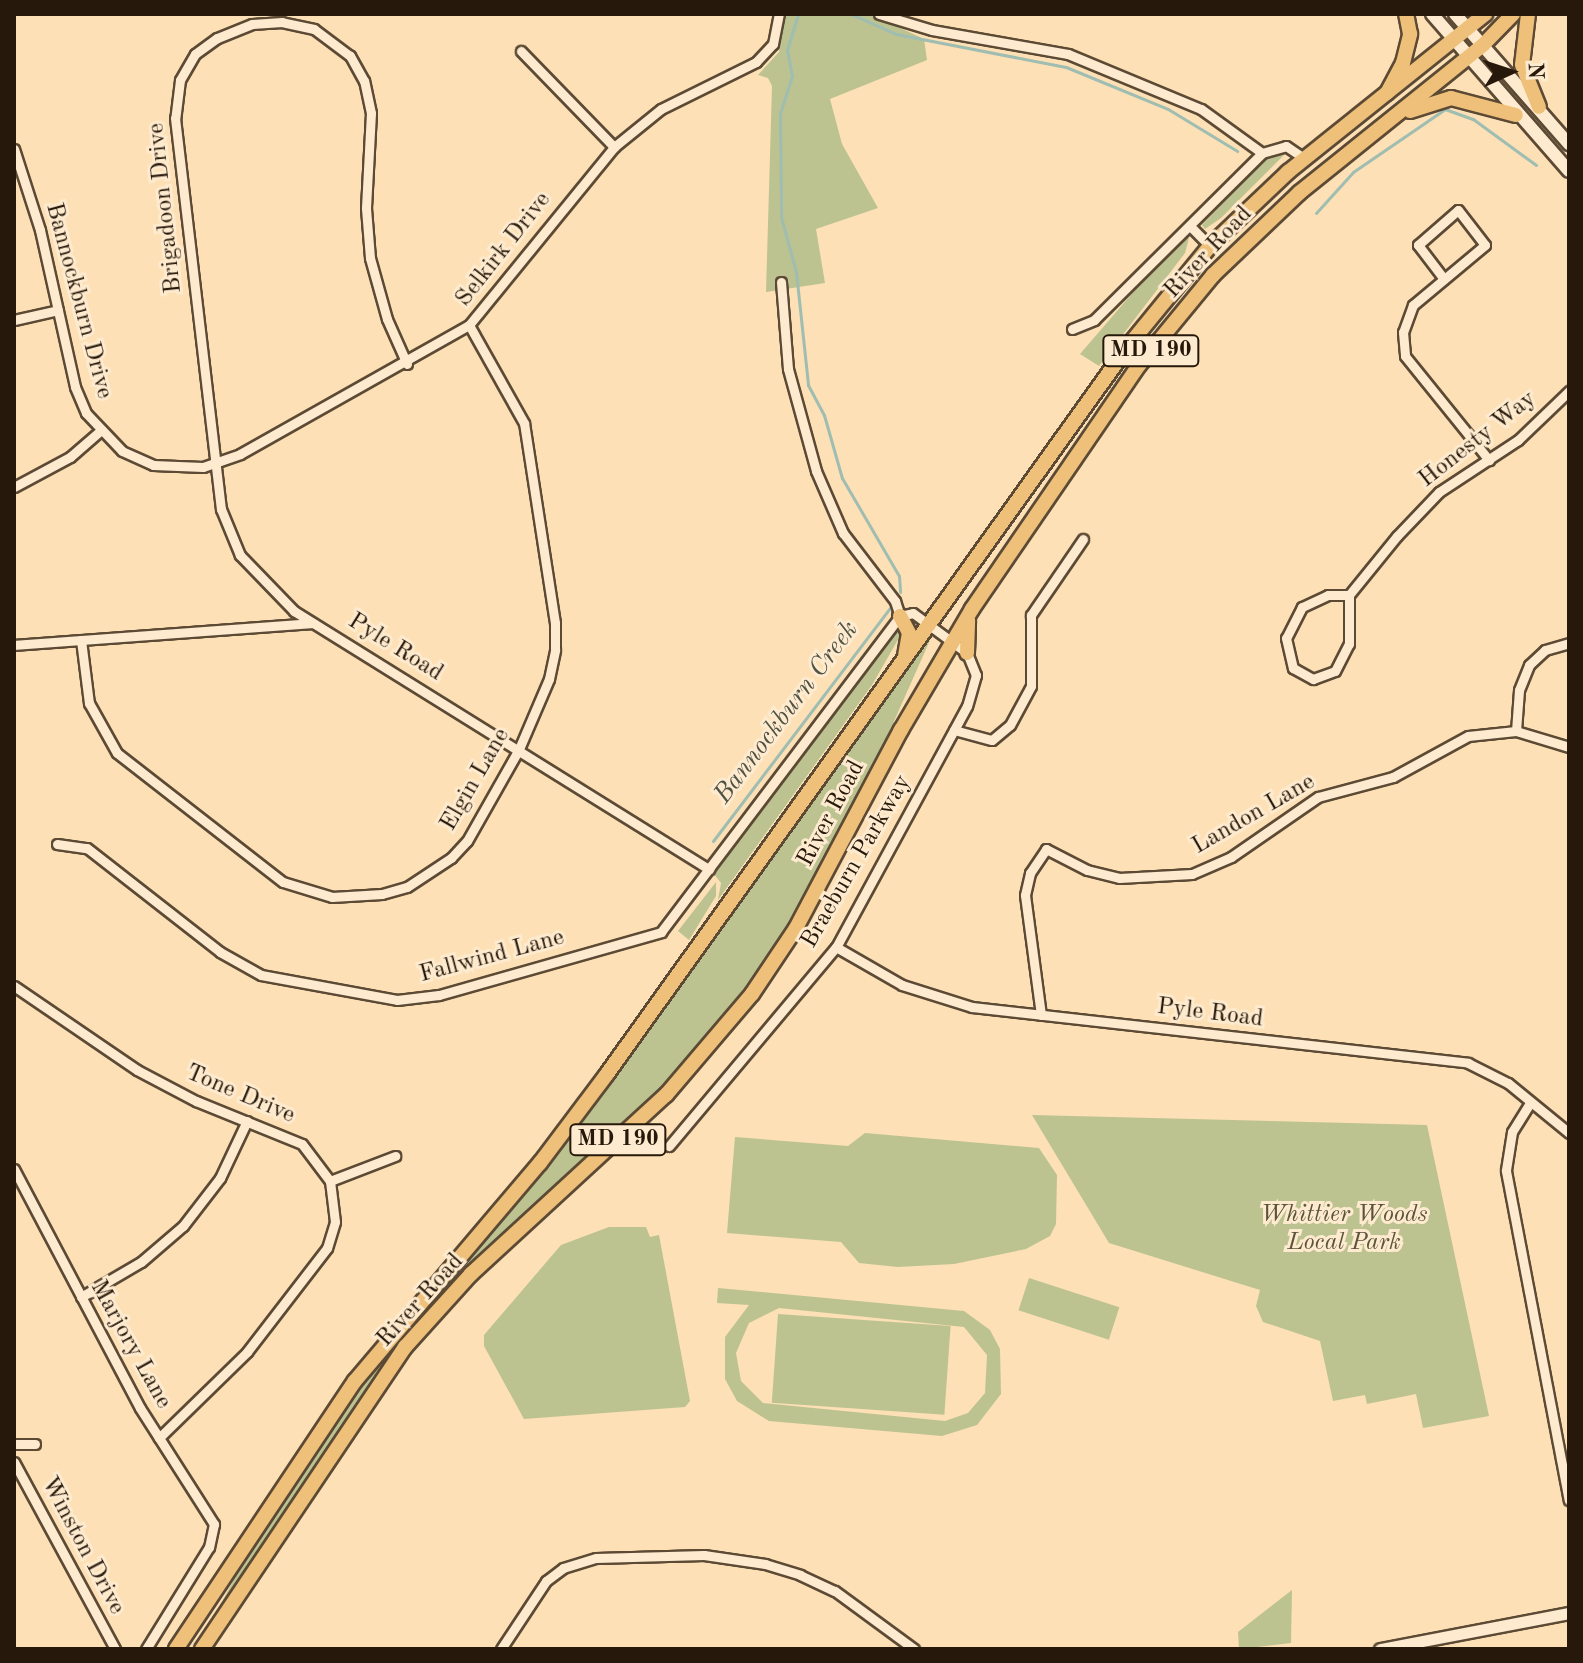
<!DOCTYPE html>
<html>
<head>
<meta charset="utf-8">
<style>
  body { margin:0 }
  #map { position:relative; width:1583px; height:1663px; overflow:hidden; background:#fde0b5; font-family:"Old Standard TT",serif }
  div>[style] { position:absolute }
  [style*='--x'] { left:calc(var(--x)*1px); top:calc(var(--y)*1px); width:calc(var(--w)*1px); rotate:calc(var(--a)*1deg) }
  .green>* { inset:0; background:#bcc390; transform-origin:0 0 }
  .stream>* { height:3px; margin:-1.5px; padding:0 1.5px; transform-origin:1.5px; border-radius:1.5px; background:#9fbdb1 }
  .roads { filter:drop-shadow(2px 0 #5c4a35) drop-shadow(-2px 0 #5c4a35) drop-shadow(0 2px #5c4a35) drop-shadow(0 -2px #5c4a35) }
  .minor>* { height:9px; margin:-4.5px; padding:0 4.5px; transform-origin:4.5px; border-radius:4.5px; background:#feebcf }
  .tertiary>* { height:11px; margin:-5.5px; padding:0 5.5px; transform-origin:5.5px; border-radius:5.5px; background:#feebcf }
  .secondary>* { height:12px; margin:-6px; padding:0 6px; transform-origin:6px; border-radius:6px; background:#feebcf }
  .primary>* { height:14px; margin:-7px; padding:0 7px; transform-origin:7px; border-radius:7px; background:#eec07a }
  span { translate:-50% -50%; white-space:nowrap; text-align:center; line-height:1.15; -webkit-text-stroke:6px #feebcf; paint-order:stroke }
  .shield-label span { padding:2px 6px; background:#feebcf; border:2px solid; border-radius:6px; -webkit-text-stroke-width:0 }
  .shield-label { font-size:22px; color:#26180a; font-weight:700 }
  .street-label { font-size:24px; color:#26180a }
  .park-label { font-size:24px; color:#5a5439; font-style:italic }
  .water-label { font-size:26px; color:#505244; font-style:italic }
  .frame { position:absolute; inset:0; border:16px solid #26180a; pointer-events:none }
  .north { position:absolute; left:1471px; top:32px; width:80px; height:80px; -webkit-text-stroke:6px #feebcf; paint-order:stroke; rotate:87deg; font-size:22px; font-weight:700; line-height:32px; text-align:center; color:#26180a }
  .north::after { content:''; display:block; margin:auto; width:28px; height:36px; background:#26180a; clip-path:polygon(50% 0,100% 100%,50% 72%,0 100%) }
</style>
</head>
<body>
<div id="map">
  <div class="green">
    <div style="clip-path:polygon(784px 14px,870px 14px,924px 39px,927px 60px,830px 99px,842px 144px,878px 208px,816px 229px,825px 283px,766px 292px,772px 86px,768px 78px,758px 75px,779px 52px)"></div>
    <div style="clip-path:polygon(1287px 152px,1221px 218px,1205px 229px,1202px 225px,1266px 158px)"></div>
    <div style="clip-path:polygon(1189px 238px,1185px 253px,1099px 366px,1080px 354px,1148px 275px,1182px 239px)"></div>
    <div style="clip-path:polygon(903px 631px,872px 685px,718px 900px,721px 883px,714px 874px,894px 634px)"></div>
    <div style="clip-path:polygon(931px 638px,867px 782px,810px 893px,731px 1011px,648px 1104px,461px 1276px,387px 1363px,213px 1618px,249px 1552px,368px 1374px,571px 1136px)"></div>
    <div style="clip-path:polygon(716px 882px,716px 896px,689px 940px,678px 931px)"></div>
    <div style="clip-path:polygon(1032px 1115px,1427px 1125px,1489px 1416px,1423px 1428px,1416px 1394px,1367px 1404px,1365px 1395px,1333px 1401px,1320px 1341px,1263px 1322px,1256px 1306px,1260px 1290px,1109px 1243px)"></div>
    <div style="clip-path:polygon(865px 1133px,1039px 1148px,1057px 1175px,1056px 1224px,1050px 1236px,1026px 1249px,954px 1264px,898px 1267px,859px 1263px,841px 1242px,727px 1233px,735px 1137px,848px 1146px)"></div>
    <div style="clip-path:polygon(609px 1227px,646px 1227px,650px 1237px,659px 1235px,690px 1401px,685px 1407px,524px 1419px,484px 1346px,484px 1335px,561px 1245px)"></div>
    <div style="left:1029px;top:1278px;width:95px;height:34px;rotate:18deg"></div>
    <div style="clip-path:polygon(evenodd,718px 1288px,964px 1311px,990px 1330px,1000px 1349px,1001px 1394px,977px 1425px,942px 1436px,769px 1421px,737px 1401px,725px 1379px,725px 1337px,749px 1305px,717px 1303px,718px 1288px,779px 1308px,964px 1327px,987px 1355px,985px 1393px,968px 1413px,945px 1421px,763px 1403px,741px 1381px,736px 1353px,749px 1323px,779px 1308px)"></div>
    <div style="left:778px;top:1314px;width:173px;height:89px;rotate:4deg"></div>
    <div style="clip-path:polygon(1292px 1590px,1291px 1643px,1239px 1649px,1238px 1632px)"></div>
  </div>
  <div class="stream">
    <div style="--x:798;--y:14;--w:38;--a:107"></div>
    <div style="--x:787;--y:50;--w:26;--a:79"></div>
    <div style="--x:792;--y:76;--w:39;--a:108"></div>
    <div style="--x:780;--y:113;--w:104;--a:89.4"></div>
    <div style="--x:781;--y:217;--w:57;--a:74.7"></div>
    <div style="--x:796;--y:272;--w:114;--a:83.9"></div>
    <div style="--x:808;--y:385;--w:34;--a:62"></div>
    <div style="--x:824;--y:415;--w:66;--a:74.1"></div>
    <div style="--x:842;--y:478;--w:113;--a:59.8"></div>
    <div style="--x:899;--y:576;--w:16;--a:86"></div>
    <div style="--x:851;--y:14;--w:49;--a:24"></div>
    <div style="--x:896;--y:34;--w:173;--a:11"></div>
    <div style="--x:1066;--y:67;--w:110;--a:22.4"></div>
    <div style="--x:1168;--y:109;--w:81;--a:31.3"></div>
    <div style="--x:1316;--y:213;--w:55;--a:-47.9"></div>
    <div style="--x:1353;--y:172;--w:112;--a:-34.4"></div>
    <div style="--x:1445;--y:109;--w:30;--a:20"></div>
    <div style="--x:1473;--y:119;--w:78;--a:36.1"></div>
    <div style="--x:713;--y:841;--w:293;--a:-52.8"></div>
  </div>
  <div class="roads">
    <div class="minor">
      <div style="--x:879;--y:14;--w:55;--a:16.8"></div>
      <div style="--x:932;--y:30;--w:138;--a:10"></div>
      <div style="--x:1068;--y:54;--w:144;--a:22.5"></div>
      <div style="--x:1201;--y:109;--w:75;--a:35.8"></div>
      <div style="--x:521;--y:51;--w:134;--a:45.9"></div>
      <div style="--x:14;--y:149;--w:85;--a:72.2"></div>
      <div style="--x:40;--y:230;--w:161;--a:77.4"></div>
      <div style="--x:75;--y:387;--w:28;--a:67"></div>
      <div style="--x:86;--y:413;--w:52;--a:46.5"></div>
      <div style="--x:122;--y:451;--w:34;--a:24"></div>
      <div style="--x:153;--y:465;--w:50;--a:2.3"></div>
      <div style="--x:203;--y:467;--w:39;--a:-19"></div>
      <div style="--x:240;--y:454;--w:263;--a:-29.4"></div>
      <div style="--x:469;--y:325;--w:230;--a:-50.8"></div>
      <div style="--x:614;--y:147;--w:60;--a:-39"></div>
      <div style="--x:661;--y:109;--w:106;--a:-26.3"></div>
      <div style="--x:756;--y:62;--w:25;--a:-47"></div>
      <div style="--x:773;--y:44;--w:31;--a:-79"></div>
      <div style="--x:1190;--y:226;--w:28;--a:45"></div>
      <div style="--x:1444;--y:279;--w:43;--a:-127.4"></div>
      <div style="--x:1418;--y:245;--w:53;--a:-41.2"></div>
      <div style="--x:1458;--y:210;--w:44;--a:52.4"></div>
      <div style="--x:1485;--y:245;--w:94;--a:140.2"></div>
      <div style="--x:1413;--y:305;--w:29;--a:110"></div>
      <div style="--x:1403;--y:332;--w:24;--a:85"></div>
      <div style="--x:1405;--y:356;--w:134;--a:51.1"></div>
      <div style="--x:781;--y:282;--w:87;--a:85.4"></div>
      <div style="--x:788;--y:369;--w:106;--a:74.6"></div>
      <div style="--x:816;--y:471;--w:68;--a:66.5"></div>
      <div style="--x:843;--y:533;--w:86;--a:52.6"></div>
      <div style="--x:895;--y:601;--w:16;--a:72"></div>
      <div style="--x:14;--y:320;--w:45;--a:-12.8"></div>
      <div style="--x:1072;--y:329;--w:24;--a:-22"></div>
      <div style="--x:1094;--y:320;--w:237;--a:-44.8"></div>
      <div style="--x:1262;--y:153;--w:25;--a:-16"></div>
      <div style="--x:1286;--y:146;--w:23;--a:34"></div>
      <div style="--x:407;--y:364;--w:49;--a:-114"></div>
      <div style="--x:387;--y:319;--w:63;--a:-105.6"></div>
      <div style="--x:370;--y:258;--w:50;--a:-94.6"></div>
      <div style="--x:366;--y:208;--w:95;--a:-87"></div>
      <div style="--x:371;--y:113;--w:33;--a:-102"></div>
      <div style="--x:364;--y:81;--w:29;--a:-119"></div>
      <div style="--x:350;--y:56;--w:45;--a:-143.1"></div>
      <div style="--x:314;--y:29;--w:33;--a:-168"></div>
      <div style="--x:282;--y:22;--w:30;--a:176"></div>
      <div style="--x:252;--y:24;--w:38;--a:158"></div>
      <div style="--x:217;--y:38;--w:27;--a:144"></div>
      <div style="--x:195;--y:54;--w:30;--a:120"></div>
      <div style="--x:180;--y:80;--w:38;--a:97"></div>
      <div style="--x:175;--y:118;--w:394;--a:83.3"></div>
      <div style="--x:221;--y:509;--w:50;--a:67.6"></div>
      <div style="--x:240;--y:555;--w:78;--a:46"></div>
      <div style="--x:294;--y:611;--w:489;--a:31.9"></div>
      <div style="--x:14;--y:487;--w:64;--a:-28.2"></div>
      <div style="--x:70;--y:457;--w:38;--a:-41"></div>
      <div style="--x:1349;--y:595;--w:21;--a:180"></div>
      <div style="--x:1328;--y:595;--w:29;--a:155"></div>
      <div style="--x:1302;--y:607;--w:35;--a:117"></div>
      <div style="--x:1286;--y:638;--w:31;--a:77"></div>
      <div style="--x:1293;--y:668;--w:23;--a:29"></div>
      <div style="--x:1313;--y:679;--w:23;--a:-20"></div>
      <div style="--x:1335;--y:671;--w:30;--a:-63"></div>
      <div style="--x:1349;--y:644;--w:49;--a:-90"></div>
      <div style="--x:1349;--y:595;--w:76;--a:-50.9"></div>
      <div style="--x:1397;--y:536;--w:61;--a:-46.3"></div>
      <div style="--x:1439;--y:492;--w:95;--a:-33.4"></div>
      <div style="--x:1518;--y:440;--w:71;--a:-43.9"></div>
      <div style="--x:81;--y:640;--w:64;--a:82.8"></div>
      <div style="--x:89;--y:703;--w:57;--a:60.8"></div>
      <div style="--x:117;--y:753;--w:210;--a:37.9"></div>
      <div style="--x:283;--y:882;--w:51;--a:17"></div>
      <div style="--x:332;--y:897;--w:50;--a:-3.4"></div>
      <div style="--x:382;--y:894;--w:26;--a:-16"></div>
      <div style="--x:407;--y:887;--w:53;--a:-33.4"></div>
      <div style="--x:451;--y:858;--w:23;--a:-47"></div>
      <div style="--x:467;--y:841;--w:106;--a:-60.5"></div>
      <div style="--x:519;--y:749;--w:76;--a:-66.8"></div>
      <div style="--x:549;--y:679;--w:30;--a:-78"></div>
      <div style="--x:555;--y:650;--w:27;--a:-90"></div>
      <div style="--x:555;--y:623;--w:202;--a:-98.8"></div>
      <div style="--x:524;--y:423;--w:112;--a:-119.3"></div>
      <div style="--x:14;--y:645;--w:299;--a:-4.2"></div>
      <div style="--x:954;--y:730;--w:39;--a:15"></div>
      <div style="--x:992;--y:740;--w:23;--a:-40"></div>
      <div style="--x:1010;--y:725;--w:44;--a:-61.7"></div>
      <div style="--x:1031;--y:686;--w:71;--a:-90"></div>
      <div style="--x:1031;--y:615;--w:92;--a:-55.6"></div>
      <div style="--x:1516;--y:731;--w:41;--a:-85.8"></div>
      <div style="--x:1519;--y:690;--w:27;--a:-68"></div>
      <div style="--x:1529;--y:665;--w:22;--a:-43"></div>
      <div style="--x:1545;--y:650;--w:25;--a:-16"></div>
      <div style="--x:57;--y:844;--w:30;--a:8"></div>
      <div style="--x:87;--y:848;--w:169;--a:38"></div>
      <div style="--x:220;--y:952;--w:47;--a:29.3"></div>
      <div style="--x:261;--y:975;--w:138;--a:10.4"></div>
      <div style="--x:397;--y:1000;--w:42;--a:-6.8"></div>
      <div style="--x:439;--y:995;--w:231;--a:-15.8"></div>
      <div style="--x:661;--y:932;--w:396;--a:-52.9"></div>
      <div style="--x:900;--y:616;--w:13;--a:-13"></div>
      <div style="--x:913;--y:613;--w:67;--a:36.5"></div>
      <div style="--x:967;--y:653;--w:24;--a:68"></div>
      <div style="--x:976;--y:675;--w:32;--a:106"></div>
      <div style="--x:967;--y:706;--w:274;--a:118.5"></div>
      <div style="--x:836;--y:947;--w:260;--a:130"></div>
      <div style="--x:836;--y:947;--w:76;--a:29.9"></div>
      <div style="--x:902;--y:985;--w:73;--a:17.4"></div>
      <div style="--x:972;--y:1007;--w:499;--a:6.4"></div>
      <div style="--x:1468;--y:1063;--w:45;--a:26.6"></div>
      <div style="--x:1508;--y:1083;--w:79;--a:39.3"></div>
      <div style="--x:14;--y:986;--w:149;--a:34.3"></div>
      <div style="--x:137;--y:1070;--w:67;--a:27.7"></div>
      <div style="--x:196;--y:1101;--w:114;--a:22.1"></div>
      <div style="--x:302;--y:1144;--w:46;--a:52.9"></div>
      <div style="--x:330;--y:1181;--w:41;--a:83"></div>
      <div style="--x:335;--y:1222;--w:27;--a:107"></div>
      <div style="--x:327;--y:1248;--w:131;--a:127.6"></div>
      <div style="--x:247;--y:1352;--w:123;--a:135.7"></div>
      <div style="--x:1041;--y:1015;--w:121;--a:-97.6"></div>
      <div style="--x:1025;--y:895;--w:23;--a:-77"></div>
      <div style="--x:1030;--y:873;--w:29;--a:-56"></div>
      <div style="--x:1046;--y:849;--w:46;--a:27.1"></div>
      <div style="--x:1087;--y:870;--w:33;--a:14"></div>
      <div style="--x:1119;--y:878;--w:73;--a:-3.1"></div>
      <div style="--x:1192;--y:874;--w:43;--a:-23.6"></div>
      <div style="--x:1231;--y:857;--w:106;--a:-34.6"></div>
      <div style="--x:1318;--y:797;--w:78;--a:-14.9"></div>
      <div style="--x:1393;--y:777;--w:85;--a:-28.7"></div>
      <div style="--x:1468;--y:736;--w:48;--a:-5.9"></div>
      <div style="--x:1516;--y:731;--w:55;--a:16.8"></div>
      <div style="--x:1530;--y:1103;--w:34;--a:122"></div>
      <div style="--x:1512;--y:1132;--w:39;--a:99"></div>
      <div style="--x:1506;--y:1171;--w:335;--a:79.2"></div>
      <div style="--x:14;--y:1169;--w:270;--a:62.2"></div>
      <div style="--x:140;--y:1408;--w:138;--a:57.5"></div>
      <div style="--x:214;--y:1524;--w:24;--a:102"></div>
      <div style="--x:209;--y:1547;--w:120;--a:121.7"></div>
      <div style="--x:330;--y:1181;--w:70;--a:-21"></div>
      <div style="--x:81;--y:1297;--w:69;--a:-30.3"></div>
      <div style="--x:141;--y:1262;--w:55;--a:-40.6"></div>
      <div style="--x:183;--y:1226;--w:61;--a:-52.4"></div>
      <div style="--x:220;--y:1178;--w:63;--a:-64.7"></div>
      <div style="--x:14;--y:1444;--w:21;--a:0"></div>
      <div style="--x:14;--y:1462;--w:213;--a:61.6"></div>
      <div style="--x:501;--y:1649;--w:82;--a:-56.5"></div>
      <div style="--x:546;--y:1581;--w:21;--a:-37"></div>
      <div style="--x:563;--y:1568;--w:34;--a:-17"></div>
      <div style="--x:596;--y:1558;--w:108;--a:-1.6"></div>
      <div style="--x:704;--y:1555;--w:62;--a:8.4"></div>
      <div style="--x:765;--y:1564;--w:37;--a:17"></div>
      <div style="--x:800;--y:1575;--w:38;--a:25"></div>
      <div style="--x:835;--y:1591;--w:98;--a:36.3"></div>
    </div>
    <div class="tertiary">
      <div style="--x:1380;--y:1649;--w:192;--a:-10.8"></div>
    </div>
    <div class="secondary">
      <div style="--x:1432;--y:14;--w:208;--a:48.9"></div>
      <div style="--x:1455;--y:14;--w:173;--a:48.8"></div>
    </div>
    <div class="primary">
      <div style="--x:1528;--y:14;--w:51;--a:96.7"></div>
      <div style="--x:1522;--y:65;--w:45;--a:68"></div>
      <div style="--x:1387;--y:93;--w:34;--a:-62"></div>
      <div style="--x:1403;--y:63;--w:30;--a:-76"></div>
      <div style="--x:1410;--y:34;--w:20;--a:-101"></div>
      <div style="--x:1410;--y:111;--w:43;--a:-17.6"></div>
      <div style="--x:1451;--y:98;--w:67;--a:14.7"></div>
      <div style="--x:900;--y:616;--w:19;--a:62"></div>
      <div style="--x:909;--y:633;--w:22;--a:100"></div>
      <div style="--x:967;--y:653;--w:32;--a:-88"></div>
      <div style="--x:176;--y:1649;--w:322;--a:-56.3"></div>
      <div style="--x:355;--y:1381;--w:286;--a:-49.7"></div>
      <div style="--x:540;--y:1163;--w:111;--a:-53"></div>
      <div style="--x:607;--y:1074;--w:897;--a:-54.4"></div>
      <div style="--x:1129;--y:345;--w:128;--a:-50.7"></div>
      <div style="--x:1210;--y:246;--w:108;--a:-43.5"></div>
      <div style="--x:1288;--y:172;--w:253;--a:-38.7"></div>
      <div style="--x:202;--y:1649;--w:364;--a:-56.1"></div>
      <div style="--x:405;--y:1347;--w:98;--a:-47.9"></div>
      <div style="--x:471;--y:1274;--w:265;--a:-42.6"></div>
      <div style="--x:666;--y:1095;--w:133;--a:-49.6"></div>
      <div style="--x:752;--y:994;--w:79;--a:-56.3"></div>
      <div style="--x:796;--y:928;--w:224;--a:-62.1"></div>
      <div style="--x:901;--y:730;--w:140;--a:-59.6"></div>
      <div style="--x:972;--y:609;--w:297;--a:-55.6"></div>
      <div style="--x:1140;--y:364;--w:115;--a:-50.6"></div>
      <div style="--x:1213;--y:275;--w:119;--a:-43.6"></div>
      <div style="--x:1299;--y:193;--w:236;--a:-38.8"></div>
      <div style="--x:1483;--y:45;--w:43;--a:-45.9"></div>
    </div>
  </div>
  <div class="shield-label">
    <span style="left:1151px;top:351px">MD 190</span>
    <span style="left:618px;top:1140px">MD 190</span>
  </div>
  <div class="street-label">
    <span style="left:166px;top:208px;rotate:-96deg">Brigadoon Drive</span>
    <span style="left:504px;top:250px;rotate:-52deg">Selkirk Drive</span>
    <span style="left:1209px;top:253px;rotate:-47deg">River Road</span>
    <span style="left:78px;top:301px;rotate:75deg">Bannockburn Drive</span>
    <span style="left:1478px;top:440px;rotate:-38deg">Honesty Way</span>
    <span style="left:395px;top:648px;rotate:32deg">Pyle Road</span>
    <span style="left:476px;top:780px;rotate:-60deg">Elgin Lane</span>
    <span style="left:832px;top:814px;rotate:-62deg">River Road</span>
    <span style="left:1254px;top:815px;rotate:-30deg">Landon Lane</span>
    <span style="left:857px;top:862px;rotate:-60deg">Braeburn Parkway</span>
    <span style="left:492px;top:957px;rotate:-15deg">Fallwind Lane</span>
    <span style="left:1210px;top:1014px;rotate:7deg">Pyle Road</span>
    <span style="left:240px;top:1095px;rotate:23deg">Tone Drive</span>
    <span style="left:421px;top:1301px;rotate:-48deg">River Road</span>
    <span style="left:130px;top:1345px;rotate:61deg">Marjory Lane</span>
    <span style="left:82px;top:1546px;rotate:62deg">Winston Drive</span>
  </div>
  <div class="park-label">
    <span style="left:1344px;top:1230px">Whittier Woods<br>Local Park</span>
  </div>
  <div class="water-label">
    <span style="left:787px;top:713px;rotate:-53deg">Bannockburn Creek</span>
  </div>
  <div class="frame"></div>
  <div class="north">N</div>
</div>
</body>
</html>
